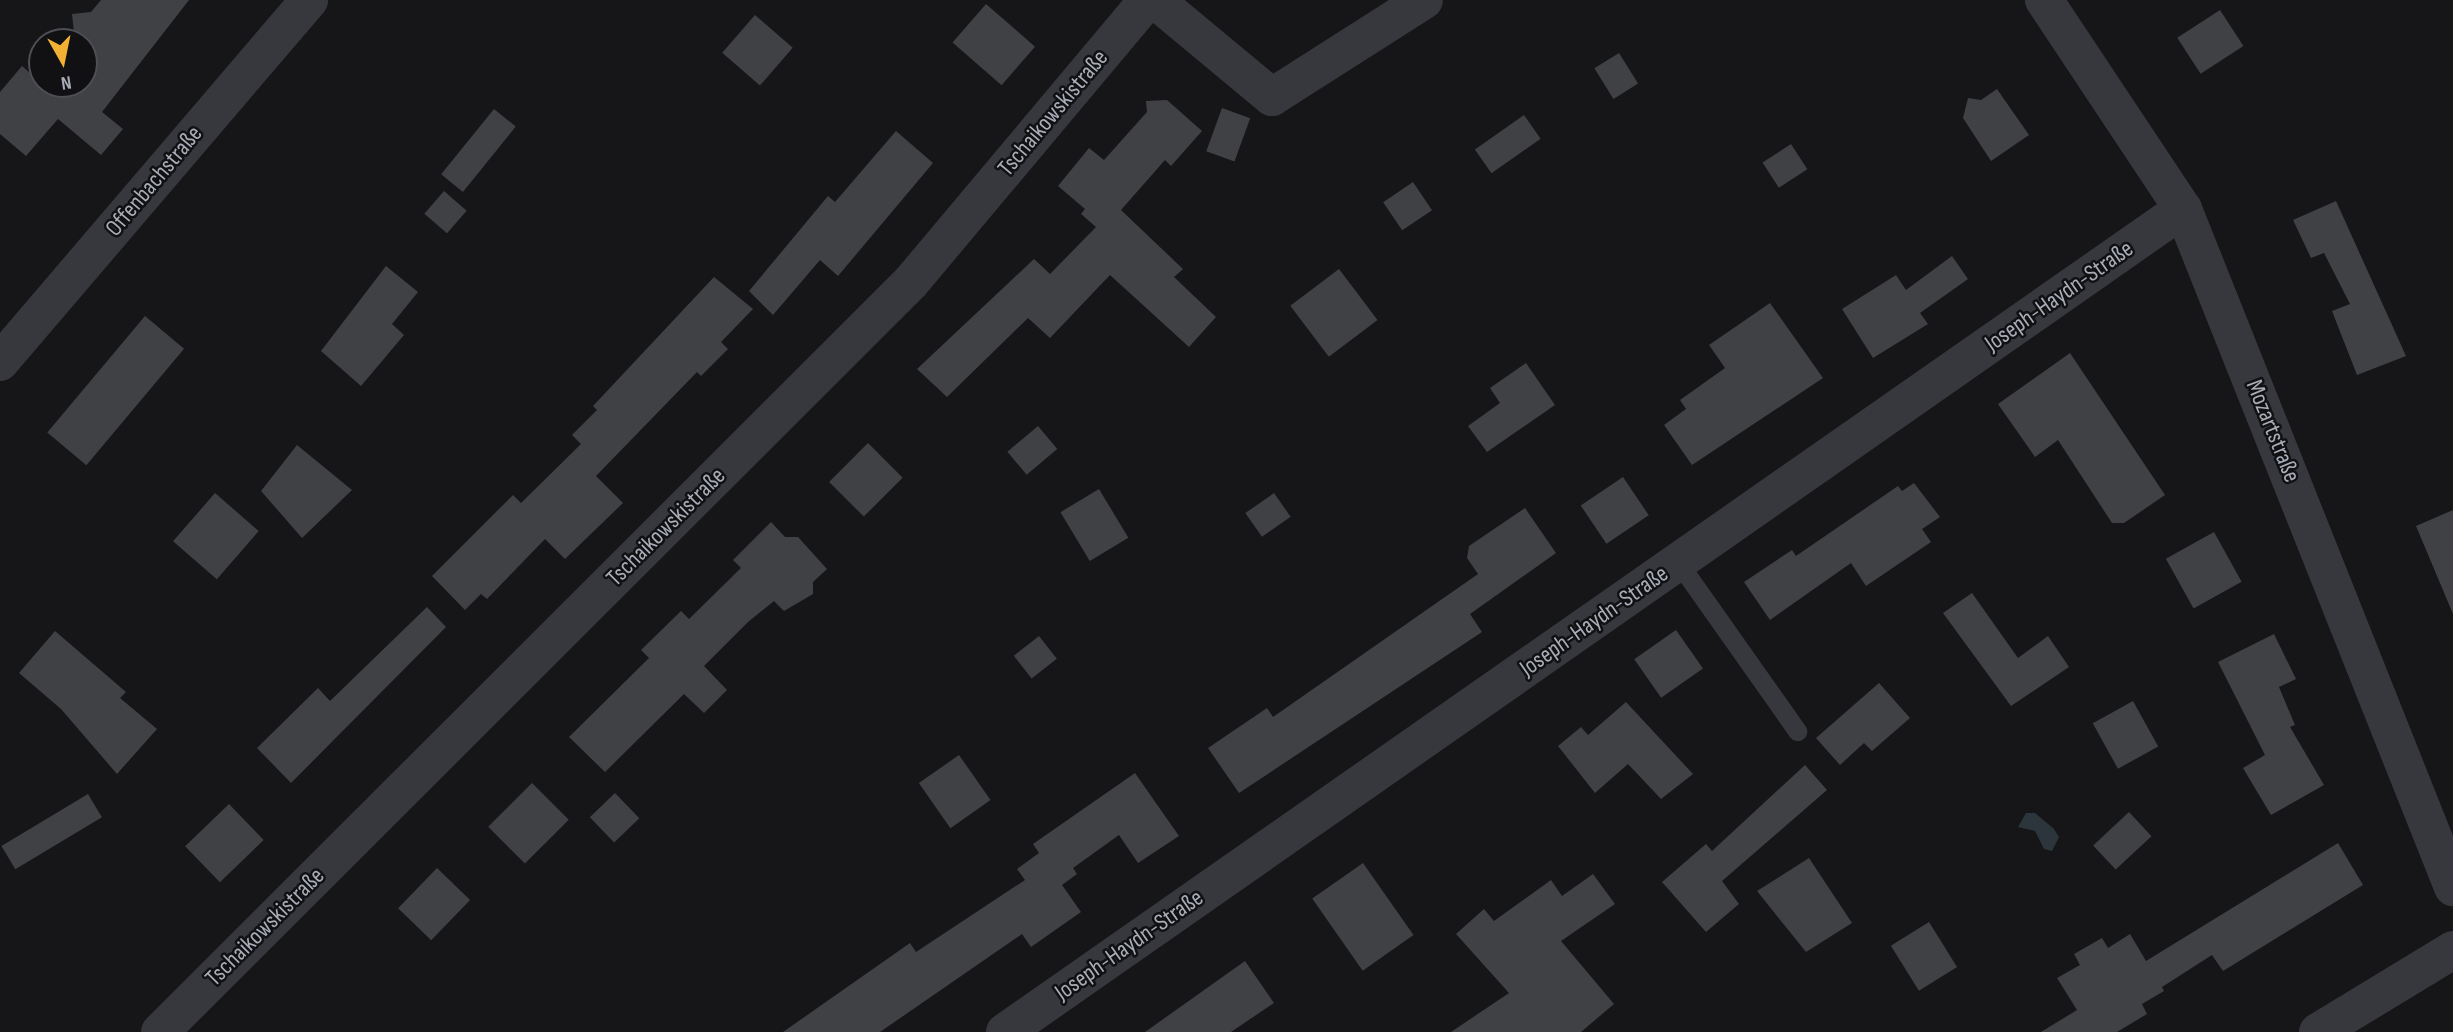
<!DOCTYPE html>
<html>
<head>
<meta charset="utf-8">
<style>
  body { margin:0 }
  #map { position:relative; width:2453px; height:1032px; overflow:hidden; background:#161618; font-family:"Sofia Sans Condensed",sans-serif }
  div>[style] { position:absolute }
  [style*='--x'] { left:calc(var(--x)*1px); top:calc(var(--y)*1px); width:calc(var(--w)*1px); rotate:calc(var(--a)*1deg) }
  .water>* { inset:0; background:#2c353c }
  .building>* { inset:0; background:#404145; transform-origin:0 0 }
  .service>* { height:19px; margin:-9.5px; padding:0 9.5px; transform-origin:9.5px; border-radius:9.5px; background:#37383d }
  .minor>* { height:38px; margin:-19px; padding:0 19px; transform-origin:19px; border-radius:19px; background:#37383d }
  span { translate:-50% -50%; white-space:nowrap; text-align:center; line-height:1.15; -webkit-text-stroke:5px #111113; paint-order:stroke }
  .street-label { font-size:24px; color:#a8adb8 }
  .north { position:absolute; left:28px; top:28px; width:70px; height:70px; box-sizing:border-box; background:#111113; border:2px solid #4d4f55; border-radius:50%; rotate:171deg; font-size:19px; font-weight:700; line-height:28px; text-align:center; color:#a8adb8 }
  .north::after { content:''; display:block; margin:auto; width:24px; height:32px; background:#f2b134; clip-path:polygon(50% 0,100% 100%,50% 72%,0 100%) }
</style>
</head>
<body>
<div id="map">
  <div class="water">
    <div style="clip-path:polygon(2026px 813px,2035px 813px,2054px 829px,2059px 837px,2052px 851px,2044px 849px,2035px 831px,2018px 827px)"></div>
  </div>
  <div class="building">
    <div style="clip-path:polygon(101px 0,189px 0,102px 112px,123px 129px,101px 155px,58px 119px,26px 156px,0 134px,0 92px,22px 66px,37px 79px,42px 73px,42px 84px,84px 84px,84px 42px,66px 42px,74px 33px,72px 14px,91px 12px)"></div>
    <div style="left:986px;top:4px;width:65px;height:51px;rotate:41deg"></div>
    <div style="left:2220px;top:10px;width:43px;height:51px;rotate:57deg"></div>
    <div style="left:755px;top:15px;width:50px;height:50px;rotate:41deg"></div>
    <div style="left:1619px;top:53px;width:36px;height:29px;rotate:58deg"></div>
    <div style="clip-path:polygon(1997px 89px,2029px 135px,1991px 161px,1963px 118px,1968px 98px,1981px 100px)"></div>
    <div style="clip-path:polygon(1167px 100px,1202px 131px,1171px 166px,1165px 160px,1121px 210px,1183px 269px,1174px 277px,1216px 317px,1189px 347px,1110px 275px,1050px 338px,1028px 318px,947px 397px,917px 369px,1034px 259px,1050px 274px,1096px 227px,1081px 214px,1085px 209px,1058px 186px,1089px 148px,1104px 160px,1147px 112px,1146px 101px)"></div>
    <div style="left:1222px;top:108px;width:30px;height:46px;rotate:20deg"></div>
    <div style="left:494px;top:109px;width:28px;height:84px;rotate:39deg"></div>
    <div style="left:1524px;top:115px;width:29px;height:60px;rotate:55deg"></div>
    <div style="clip-path:polygon(896px 131px,933px 163px,838px 276px,820px 260px,773px 315px,749px 291px,828px 196px,835px 202px)"></div>
    <div style="left:1791px;top:144px;width:30px;height:34px;rotate:57deg"></div>
    <div style="left:1413px;top:182px;width:34px;height:36px;rotate:56deg"></div>
    <div style="left:444px;top:191px;width:30px;height:30px;rotate:41deg"></div>
    <div style="clip-path:polygon(2336px 201px,2406px 356px,2357px 375px,2332px 311px,2350px 304px,2324px 253px,2311px 258px,2293px 220px)"></div>
    <div style="clip-path:polygon(1952px 256px,1968px 279px,1920px 313px,1928px 324px,1873px 358px,1842px 309px,1896px 275px,1906px 290px)"></div>
    <div style="clip-path:polygon(386px 266px,418px 292px,392px 324px,404px 335px,361px 386px,321px 351px)"></div>
    <div style="left:1339px;top:269px;width:64px;height:61px;rotate:53deg"></div>
    <div style="clip-path:polygon(714px 277px,753px 309px,721px 342px,728px 349px,701px 376px,697px 372px,596px 476px,623px 503px,565px 559px,545px 539px,487px 599px,481px 594px,465px 610px,432px 576px,513px 495px,521px 503px,581px 444px,572px 435px,597px 410px,593px 406px)"></div>
    <div style="clip-path:polygon(1770px 303px,1823px 378px,1692px 465px,1664px 425px,1686px 409px,1680px 400px,1725px 368px,1709px 345px)"></div>
    <div style="left:145px;top:316px;width:51px;height:152px;rotate:40deg"></div>
    <div style="clip-path:polygon(2070px 353px,2165px 495px,2124px 523px,2112px 523px,2058px 440px,2035px 457px,1998px 404px)"></div>
    <div style="clip-path:polygon(1526px 363px,1555px 405px,1487px 452px,1468px 426px,1500px 403px,1490px 388px)"></div>
    <div style="left:1038px;top:426px;width:30px;height:40px;rotate:50deg"></div>
    <div style="left:868px;top:443px;width:49px;height:55px;rotate:45deg"></div>
    <div style="clip-path:polygon(297px 445px,352px 490px,302px 538px,261px 491px)"></div>
    <div style="left:1623px;top:477px;width:46px;height:51px;rotate:56deg"></div>
    <div style="clip-path:polygon(1914px 483px,1940px 517px,1922px 529px,1931px 542px,1866px 586px,1851px 563px,1770px 620px,1744px 582px,1792px 550px,1796px 556px,1898px 486px,1902px 491px)"></div>
    <div style="left:1099px;top:489px;width:57px;height:45px;rotate:59deg"></div>
    <div style="left:215px;top:493px;width:58px;height:64px;rotate:41deg"></div>
    <div style="left:1274px;top:493px;width:29px;height:35px;rotate:55deg"></div>
    <div style="clip-path:polygon(1525px 508px,1556px 553px,1470px 614px,1482px 632px,1239px 793px,1208px 748px,1267px 708px,1273px 717px,1478px 574px,1467px 558px,1469px 546px)"></div>
    <div style="clip-path:polygon(2453px 510px,2453px 614px,2416px 526px)"></div>
    <div style="clip-path:polygon(771px 522px,785px 537px,798px 537px,827px 569px,813px 582px,813px 594px,784px 611px,774px 601px,748px 622px,704px 666px,727px 690px,704px 713px,684px 694px,605px 772px,569px 737px,649px 658px,641px 650px,681px 611px,689px 619px,741px 568px,733px 560px)"></div>
    <div style="left:2214px;top:532px;width:57px;height:55px;rotate:61deg"></div>
    <div style="clip-path:polygon(1972px 593px,2018px 658px,2048px 636px,2069px 667px,2011px 706px,1943px 613px)"></div>
    <div style="clip-path:polygon(427px 607px,446px 627px,291px 783px,257px 748px,318px 688px,330px 701px)"></div>
    <div style="left:1676px;top:630px;width:47px;height:51px;rotate:55deg"></div>
    <div style="clip-path:polygon(55px 631px,126px 692px,120px 698px,157px 729px,117px 774px,61px 709px,19px 673px)"></div>
    <div style="clip-path:polygon(2274px 634px,2296px 679px,2279px 687px,2295px 725px,2290px 727px,2324px 785px,2271px 815px,2243px 768px,2265px 755px,2218px 662px)"></div>
    <div style="left:1039px;top:636px;width:29px;height:32px;rotate:52deg"></div>
    <div style="clip-path:polygon(1879px 683px,1910px 718px,1872px 751px,1864px 743px,1840px 765px,1816px 738px)"></div>
    <div style="left:2133px;top:701px;width:52px;height:46px;rotate:61deg"></div>
    <div style="clip-path:polygon(1626px 702px,1693px 774px,1661px 799px,1628px 764px,1595px 793px,1558px 746px,1581px 727px,1588px 735px)"></div>
    <div style="left:959px;top:755px;width:55px;height:49px;rotate:55deg"></div>
    <div style="clip-path:polygon(1805px 765px,1827px 790px,1722px 881px,1739px 904px,1706px 932px,1662px 882px,1706px 844px,1712px 851px)"></div>
    <div style="clip-path:polygon(1135px 773px,1179px 836px,1138px 863px,1119px 835px,1073px 868px,1077px 874px,1062px 885px,1081px 912px,1031px 947px,1022px 934px,880px 1032px,783px 1032px,910px 943px,916px 952px,1025px 880px,1017px 869px,1039px 853px,1033px 844px)"></div>
    <div style="left:532px;top:783px;width:52px;height:62px;rotate:45deg"></div>
    <div style="left:615px;top:793px;width:35px;height:35px;rotate:46deg"></div>
    <div style="left:88px;top:794px;width:27px;height:101px;rotate:59deg"></div>
    <div style="left:229px;top:804px;width:50px;height:61px;rotate:46deg"></div>
    <div style="left:2129px;top:812px;width:33px;height:49px;rotate:47deg"></div>
    <div style="clip-path:polygon(2338px 843px,2363px 885px,2223px 971px,2212px 955px,2162px 987px,2164px 991px,2142px 1004px,2147px 1014px,2117px 1032px,2041px 1032px,2077px 1010px,2057px 978px,2080px 965px,2074px 954px,2102px 938px,2108px 948px,2130px 934px,2146px 961px)"></div>
    <div style="clip-path:polygon(1809px 858px,1852px 923px,1806px 952px,1757px 891px)"></div>
    <div style="left:1363px;top:863px;width:88px;height:62px;rotate:55deg"></div>
    <div style="left:437px;top:868px;width:46px;height:56px;rotate:44deg"></div>
    <div style="clip-path:polygon(1593px 874px,1615px 904px,1561px 941px,1614px 1004px,1581px 1032px,1451px 1032px,1509px 993px,1456px 934px,1484px 909px,1494px 921px,1551px 880px,1562px 896px)"></div>
    <div style="left:1929px;top:922px;width:53px;height:45px;rotate:58deg"></div>
    <div style="clip-path:polygon(1245px 961px,1274px 1003px,1231px 1032px,1145px 1032px)"></div>
  </div>
  <div class="service">
    <div style="--x:1678;--y:562;--w:207;--a:54.8"></div>
  </div>
  <div class="minor">
    <div style="--x:1155;--y:0;--w:152;--a:39.7"></div>
    <div style="--x:1272;--y:97;--w:180;--a:-32.5"></div>
    <div style="--x:2044;--y:0;--w:251;--a:56.4"></div>
    <div style="--x:2183;--y:209;--w:730;--a:68.29"></div>
    <div style="--x:0;--y:362;--w:476;--a:-49.5"></div>
    <div style="--x:160;--y:1032;--w:1061;--a:-44.96"></div>
    <div style="--x:911;--y:282;--w:368;--a:-50"></div>
    <div style="--x:1005;--y:1032;--w:1437;--a:-34.94"></div>
    <div style="--x:2318;--y:1032;--w:158;--a:-31.3"></div>
  </div>
  <div class="street-label">
    <span style="left:1053px;top:113px;rotate:-50deg">Tschaikowskistraße</span>
    <span style="left:154px;top:181px;rotate:-50deg">Offenbachstraße</span>
    <span style="left:2059px;top:296px;rotate:-35deg">Joseph-Haydn-Straße</span>
    <span style="left:2273px;top:431px;rotate:68deg">Mozartstraße</span>
    <span style="left:666px;top:527px;rotate:-45deg">Tschaikowskistraße</span>
    <span style="left:1594px;top:621px;rotate:-35deg">Joseph-Haydn-Straße</span>
    <span style="left:265px;top:927px;rotate:-45deg">Tschaikowskistraße</span>
    <span style="left:1129px;top:945px;rotate:-35deg">Joseph-Haydn-Straße</span>
  </div>
  <div class="north">N</div>
</div>
</body>
</html>
